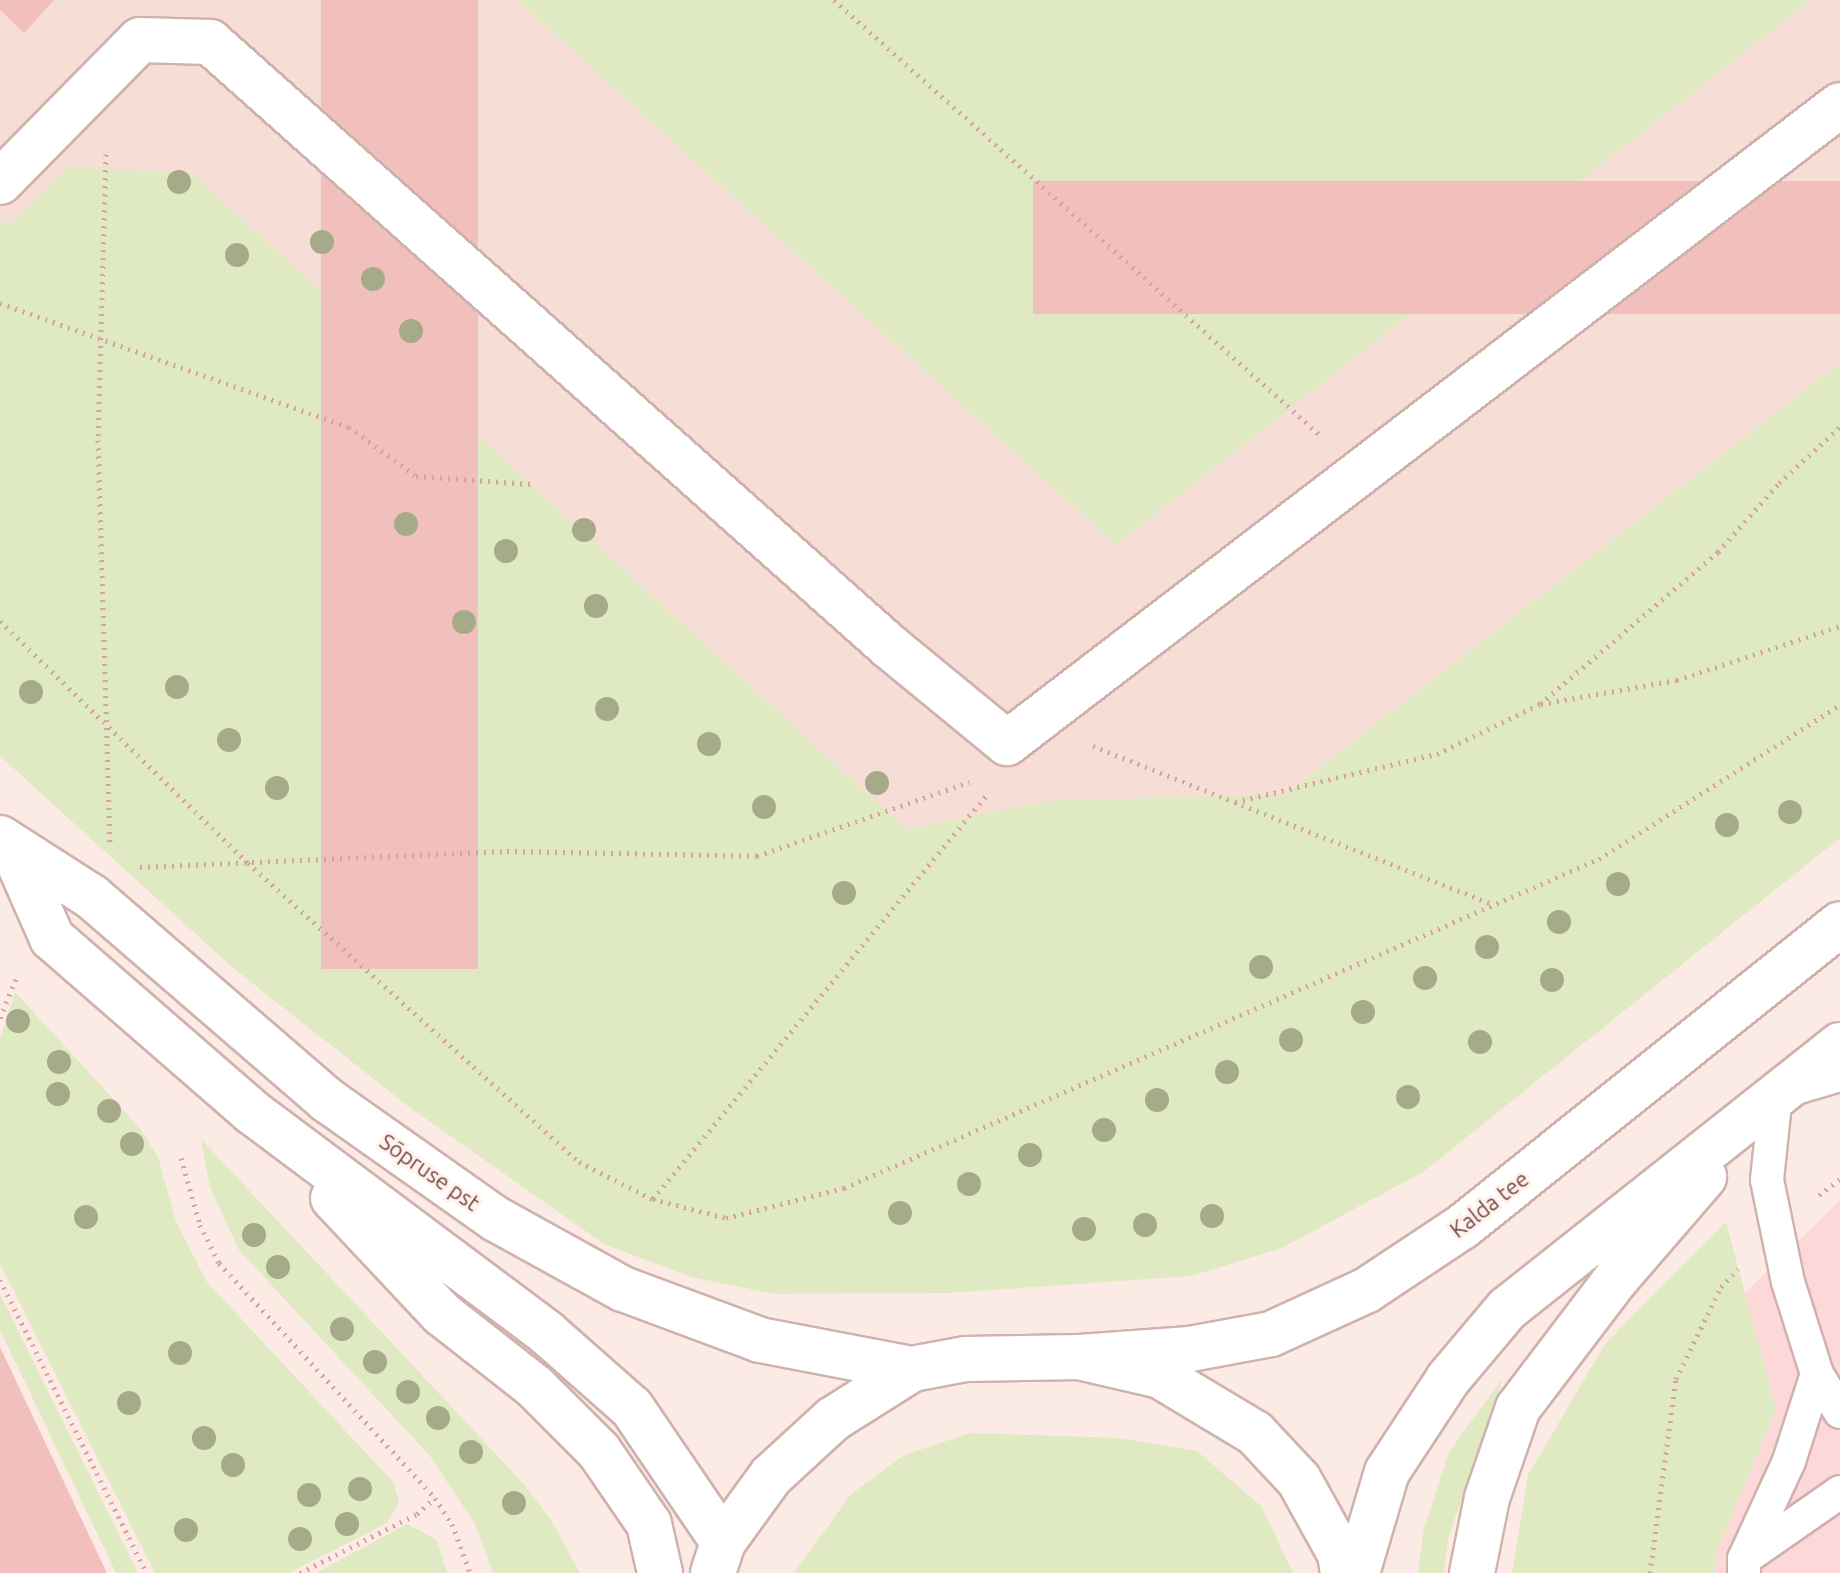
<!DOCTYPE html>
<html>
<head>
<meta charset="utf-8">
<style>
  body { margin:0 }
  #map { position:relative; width:1840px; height:1573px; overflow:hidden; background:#fcebe4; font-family:Ubuntu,sans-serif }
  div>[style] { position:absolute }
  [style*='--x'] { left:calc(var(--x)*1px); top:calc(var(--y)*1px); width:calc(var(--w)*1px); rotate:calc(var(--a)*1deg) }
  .residential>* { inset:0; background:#f6ddd6 }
  .commercial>* { inset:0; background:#fdd8d9 }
  .green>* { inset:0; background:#dfeac3 }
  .building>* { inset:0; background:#f2c0bc; transform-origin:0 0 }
  .path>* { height:5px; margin-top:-2.5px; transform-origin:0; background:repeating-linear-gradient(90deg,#d7a29f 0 2px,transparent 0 8px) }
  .roads { filter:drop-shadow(2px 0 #d0b2ad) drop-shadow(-2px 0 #d0b2ad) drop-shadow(0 2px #d0b2ad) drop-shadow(0 -2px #d0b2ad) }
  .lane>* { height:32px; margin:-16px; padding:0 16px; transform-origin:16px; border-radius:16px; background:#fff }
  .street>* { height:44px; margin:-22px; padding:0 22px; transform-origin:22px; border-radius:22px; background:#fff }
  .secondary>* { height:44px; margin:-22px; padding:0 22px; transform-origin:22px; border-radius:22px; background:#fff }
  .trees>* { width:24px; height:24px; margin:-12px; border-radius:50%; background:#a7aa89 }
  span { translate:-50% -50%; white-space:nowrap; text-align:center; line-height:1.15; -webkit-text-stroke:6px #fff1eb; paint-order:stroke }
  .street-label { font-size:22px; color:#754b49 }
</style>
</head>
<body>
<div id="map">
  <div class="residential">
    <div style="clip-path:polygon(0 0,517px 0,1116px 545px,1811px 0,1840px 0,1840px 363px,1286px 794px,1043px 801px,907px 830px,192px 173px,69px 168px,10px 226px,0 218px)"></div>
  </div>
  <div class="commercial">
    <div style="clip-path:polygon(1840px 1200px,1840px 1573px,1715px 1573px,1717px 1551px,1776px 1409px,1745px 1293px)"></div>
  </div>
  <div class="green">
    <div style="clip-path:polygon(517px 0,1811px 0,1116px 545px)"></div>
    <div style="clip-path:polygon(69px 167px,192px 173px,907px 830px,1043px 801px,1286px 794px,1840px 363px,1840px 838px,1423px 1172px,1282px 1248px,1191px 1276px,949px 1293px,775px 1294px,691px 1277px,604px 1244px,409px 1107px,232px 967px,0 756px,0 218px,10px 226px)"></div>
    <div style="clip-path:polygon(15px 992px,139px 1127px,158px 1157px,176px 1222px,207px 1282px,394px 1483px,399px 1502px,387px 1523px,289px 1573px,155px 1573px,0 1263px,0 1039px)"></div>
    <div style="clip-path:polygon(201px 1139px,521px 1481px,551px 1520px,580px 1573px,493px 1573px,475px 1524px,430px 1456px,239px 1250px,210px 1187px)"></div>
    <div style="clip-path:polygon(1726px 1222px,1776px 1409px,1717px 1551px,1715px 1573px,1512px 1573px,1528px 1475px,1605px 1344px)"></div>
    <div style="clip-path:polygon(0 1294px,138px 1573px,116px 1573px,0 1330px)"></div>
    <div style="clip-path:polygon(1503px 1378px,1448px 1539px,1444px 1573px,1418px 1573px,1424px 1529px,1449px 1452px)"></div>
    <div style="clip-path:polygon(970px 1433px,1119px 1438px,1197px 1451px,1261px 1506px,1293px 1573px,794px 1573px,851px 1494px,904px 1455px)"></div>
    <div style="clip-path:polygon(407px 1524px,436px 1539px,447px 1573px,316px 1573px)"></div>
  </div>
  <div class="building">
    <div style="clip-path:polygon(0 0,54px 0,24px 33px,0 10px)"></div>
    <div style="left:321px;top:0;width:157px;height:969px"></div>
    <div style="left:1840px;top:181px;width:133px;height:807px;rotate:90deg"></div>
    <div style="clip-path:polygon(0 1347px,107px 1573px,0 1573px)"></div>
  </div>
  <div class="path">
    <div style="--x:834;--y:0;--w:655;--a:41.84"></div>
    <div style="--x:106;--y:154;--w:286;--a:91.6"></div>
    <div style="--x:98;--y:440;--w:403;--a:88.3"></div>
    <div style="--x:0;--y:303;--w:370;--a:19.6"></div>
    <div style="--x:349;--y:427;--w:83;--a:36.2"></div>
    <div style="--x:416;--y:476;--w:115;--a:4"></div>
    <div style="--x:0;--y:621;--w:347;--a:44.3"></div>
    <div style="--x:248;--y:863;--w:446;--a:42.1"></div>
    <div style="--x:579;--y:1162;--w:83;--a:26.6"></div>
    <div style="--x:653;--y:1199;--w:75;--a:14.6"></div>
    <div style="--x:726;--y:1218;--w:122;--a:-14.3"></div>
    <div style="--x:844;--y:1188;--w:824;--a:-23.55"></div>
    <div style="--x:1599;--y:859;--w:286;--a:-32.6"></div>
    <div style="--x:1541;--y:704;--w:138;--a:-10"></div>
    <div style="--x:1677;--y:680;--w:172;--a:-18.3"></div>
    <div style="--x:1093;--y:746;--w:430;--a:21.6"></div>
    <div style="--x:1235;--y:802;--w:208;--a:-13.4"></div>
    <div style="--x:1437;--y:754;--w:114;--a:-25.9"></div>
    <div style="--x:1540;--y:704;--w:234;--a:-40.5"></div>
    <div style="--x:1718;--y:552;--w:92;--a:-48.5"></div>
    <div style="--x:1779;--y:483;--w:83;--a:-42.6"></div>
    <div style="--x:140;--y:867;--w:367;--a:-2.5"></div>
    <div style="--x:507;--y:851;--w:250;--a:1.1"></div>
    <div style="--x:757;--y:856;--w:225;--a:-19.2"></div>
    <div style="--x:0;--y:1018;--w:42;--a:-67.7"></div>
    <div style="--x:181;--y:1158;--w:70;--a:74.2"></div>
    <div style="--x:200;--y:1225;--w:42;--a:63.4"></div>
    <div style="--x:219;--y:1263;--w:319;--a:47.4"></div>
    <div style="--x:435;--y:1498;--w:31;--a:57"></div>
    <div style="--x:452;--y:1524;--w:52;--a:69.8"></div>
    <div style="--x:1819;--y:1195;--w:26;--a:-37"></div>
    <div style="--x:653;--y:1199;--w:528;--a:-50.46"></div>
    <div style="--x:0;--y:1280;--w:328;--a:63.4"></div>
    <div style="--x:300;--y:1573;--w:131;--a:-26.8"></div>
    <div style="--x:417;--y:1514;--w:24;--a:-42"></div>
    <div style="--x:1650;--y:1573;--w:196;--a:-82.4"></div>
    <div style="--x:1676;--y:1379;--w:102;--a:-63.9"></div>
    <div style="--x:1721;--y:1287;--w:25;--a:-47"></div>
  </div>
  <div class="roads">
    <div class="lane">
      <div style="--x:1840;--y:1075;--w:67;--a:163.5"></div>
      <div style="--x:1776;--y:1094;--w:86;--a:96"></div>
      <div style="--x:1767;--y:1180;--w:104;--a:78.4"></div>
      <div style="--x:1788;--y:1282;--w:96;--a:72.5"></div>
      <div style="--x:1817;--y:1374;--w:44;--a:58.8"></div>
      <div style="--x:1744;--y:1559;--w:117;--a:-34.9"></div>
      <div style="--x:1744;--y:1573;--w:14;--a:-90"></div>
      <div style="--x:1744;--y:1559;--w:108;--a:-65.3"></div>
      <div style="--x:1789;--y:1461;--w:91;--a:-72.2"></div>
    </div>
    <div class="street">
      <div style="--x:0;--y:182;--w:199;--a:-45.4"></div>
      <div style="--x:140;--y:40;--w:70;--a:1.6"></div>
      <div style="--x:210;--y:42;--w:910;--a:41.66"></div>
      <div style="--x:890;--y:647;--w:151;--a:39.4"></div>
      <div style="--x:1007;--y:743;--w:1049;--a:-37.45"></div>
    </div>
    <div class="secondary">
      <div style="--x:0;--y:838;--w:109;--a:32.7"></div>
      <div style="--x:92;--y:897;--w:311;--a:40.8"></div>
      <div style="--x:327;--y:1100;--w:207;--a:35.2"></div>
      <div style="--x:496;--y:1219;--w:145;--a:28.9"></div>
      <div style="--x:623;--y:1289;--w:146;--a:20.4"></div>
      <div style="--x:760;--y:1340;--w:155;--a:10.8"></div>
      <div style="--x:14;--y:852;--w:94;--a:66.2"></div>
      <div style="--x:52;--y:938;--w:265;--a:41"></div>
      <div style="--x:252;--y:1112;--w:369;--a:36.8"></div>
      <div style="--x:547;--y:1333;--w:113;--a:41.4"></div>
      <div style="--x:632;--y:1408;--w:162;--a:55.8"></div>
      <div style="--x:333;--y:1198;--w:159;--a:46.8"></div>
      <div style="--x:442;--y:1314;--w:118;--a:38.1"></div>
      <div style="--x:535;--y:1387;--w:91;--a:45"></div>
      <div style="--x:599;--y:1451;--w:88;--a:55.6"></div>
      <div style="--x:649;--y:1524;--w:50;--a:77.3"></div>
      <div style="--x:1079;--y:1357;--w:111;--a:-4.1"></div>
      <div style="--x:1190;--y:1349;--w:82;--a:-10.5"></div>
      <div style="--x:1271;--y:1334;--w:106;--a:-24.6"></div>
      <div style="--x:1367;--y:1290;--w:114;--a:-33.6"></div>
      <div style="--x:1462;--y:1227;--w:484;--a:-38.7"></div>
      <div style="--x:713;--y:1573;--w:33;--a:-72"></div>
      <div style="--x:723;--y:1542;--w:82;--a:-54"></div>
      <div style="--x:771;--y:1476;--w:84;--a:-42.6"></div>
      <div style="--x:833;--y:1419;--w:93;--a:-32.3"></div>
      <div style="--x:912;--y:1369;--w:55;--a:-10.5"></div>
      <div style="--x:966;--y:1359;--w:113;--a:-1"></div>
      <div style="--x:1079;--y:1357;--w:83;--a:13.2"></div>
      <div style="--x:1160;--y:1376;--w:111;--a:31"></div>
      <div style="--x:1255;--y:1433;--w:64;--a:46.9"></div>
      <div style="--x:1299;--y:1480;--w:85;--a:61"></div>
      <div style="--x:1340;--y:1554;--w:19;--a:81"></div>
      <div style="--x:1357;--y:1573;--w:105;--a:-73.5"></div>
      <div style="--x:1387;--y:1472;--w:111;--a:-56.7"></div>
      <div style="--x:1448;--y:1379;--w:92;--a:-49.9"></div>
      <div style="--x:1507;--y:1309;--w:425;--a:-38.4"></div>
      <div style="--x:1472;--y:1573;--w:76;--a:-78.7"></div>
      <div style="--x:1487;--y:1498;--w:95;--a:-71"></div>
      <div style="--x:1518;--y:1408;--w:162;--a:-52.8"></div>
      <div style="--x:1616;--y:1279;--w:135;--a:-49.2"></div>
    </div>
  </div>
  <div class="trees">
    <div style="left:179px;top:182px"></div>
    <div style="left:322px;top:242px"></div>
    <div style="left:237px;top:255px"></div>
    <div style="left:373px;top:279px"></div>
    <div style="left:411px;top:331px"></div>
    <div style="left:406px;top:524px"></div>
    <div style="left:584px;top:530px"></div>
    <div style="left:506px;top:551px"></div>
    <div style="left:596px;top:606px"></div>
    <div style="left:464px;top:622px"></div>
    <div style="left:177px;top:687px"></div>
    <div style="left:31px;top:692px"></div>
    <div style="left:607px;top:709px"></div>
    <div style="left:229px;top:740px"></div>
    <div style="left:709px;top:744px"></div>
    <div style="left:877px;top:783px"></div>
    <div style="left:277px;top:788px"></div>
    <div style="left:764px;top:807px"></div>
    <div style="left:1790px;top:812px"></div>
    <div style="left:1727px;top:825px"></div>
    <div style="left:1618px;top:884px"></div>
    <div style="left:844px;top:893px"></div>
    <div style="left:1559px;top:922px"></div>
    <div style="left:1487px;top:947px"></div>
    <div style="left:1261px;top:967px"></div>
    <div style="left:1425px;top:978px"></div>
    <div style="left:1552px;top:980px"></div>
    <div style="left:1363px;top:1012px"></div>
    <div style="left:18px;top:1021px"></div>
    <div style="left:1291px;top:1040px"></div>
    <div style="left:1480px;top:1042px"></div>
    <div style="left:59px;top:1062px"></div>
    <div style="left:1227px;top:1072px"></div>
    <div style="left:58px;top:1094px"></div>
    <div style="left:1408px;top:1097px"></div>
    <div style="left:1157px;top:1100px"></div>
    <div style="left:109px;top:1111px"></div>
    <div style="left:1104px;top:1130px"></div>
    <div style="left:132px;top:1144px"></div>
    <div style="left:1030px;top:1155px"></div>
    <div style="left:969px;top:1184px"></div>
    <div style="left:900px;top:1213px"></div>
    <div style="left:1212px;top:1216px"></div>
    <div style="left:86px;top:1217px"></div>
    <div style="left:1145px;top:1225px"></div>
    <div style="left:1084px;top:1229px"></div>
    <div style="left:254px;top:1235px"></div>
    <div style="left:278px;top:1267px"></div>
    <div style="left:342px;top:1329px"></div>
    <div style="left:180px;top:1353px"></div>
    <div style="left:375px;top:1362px"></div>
    <div style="left:408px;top:1392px"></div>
    <div style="left:129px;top:1403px"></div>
    <div style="left:438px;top:1418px"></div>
    <div style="left:204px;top:1438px"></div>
    <div style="left:471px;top:1452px"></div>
    <div style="left:233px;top:1465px"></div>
    <div style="left:360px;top:1489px"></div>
    <div style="left:309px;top:1495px"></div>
    <div style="left:514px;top:1503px"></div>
    <div style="left:347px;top:1524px"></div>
    <div style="left:186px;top:1530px"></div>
    <div style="left:300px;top:1539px"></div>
  </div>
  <div class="street-label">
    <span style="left:430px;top:1172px;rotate:35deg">Sõpruse pst</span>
    <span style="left:1489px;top:1204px;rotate:-38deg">Kalda tee</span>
  </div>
</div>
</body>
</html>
